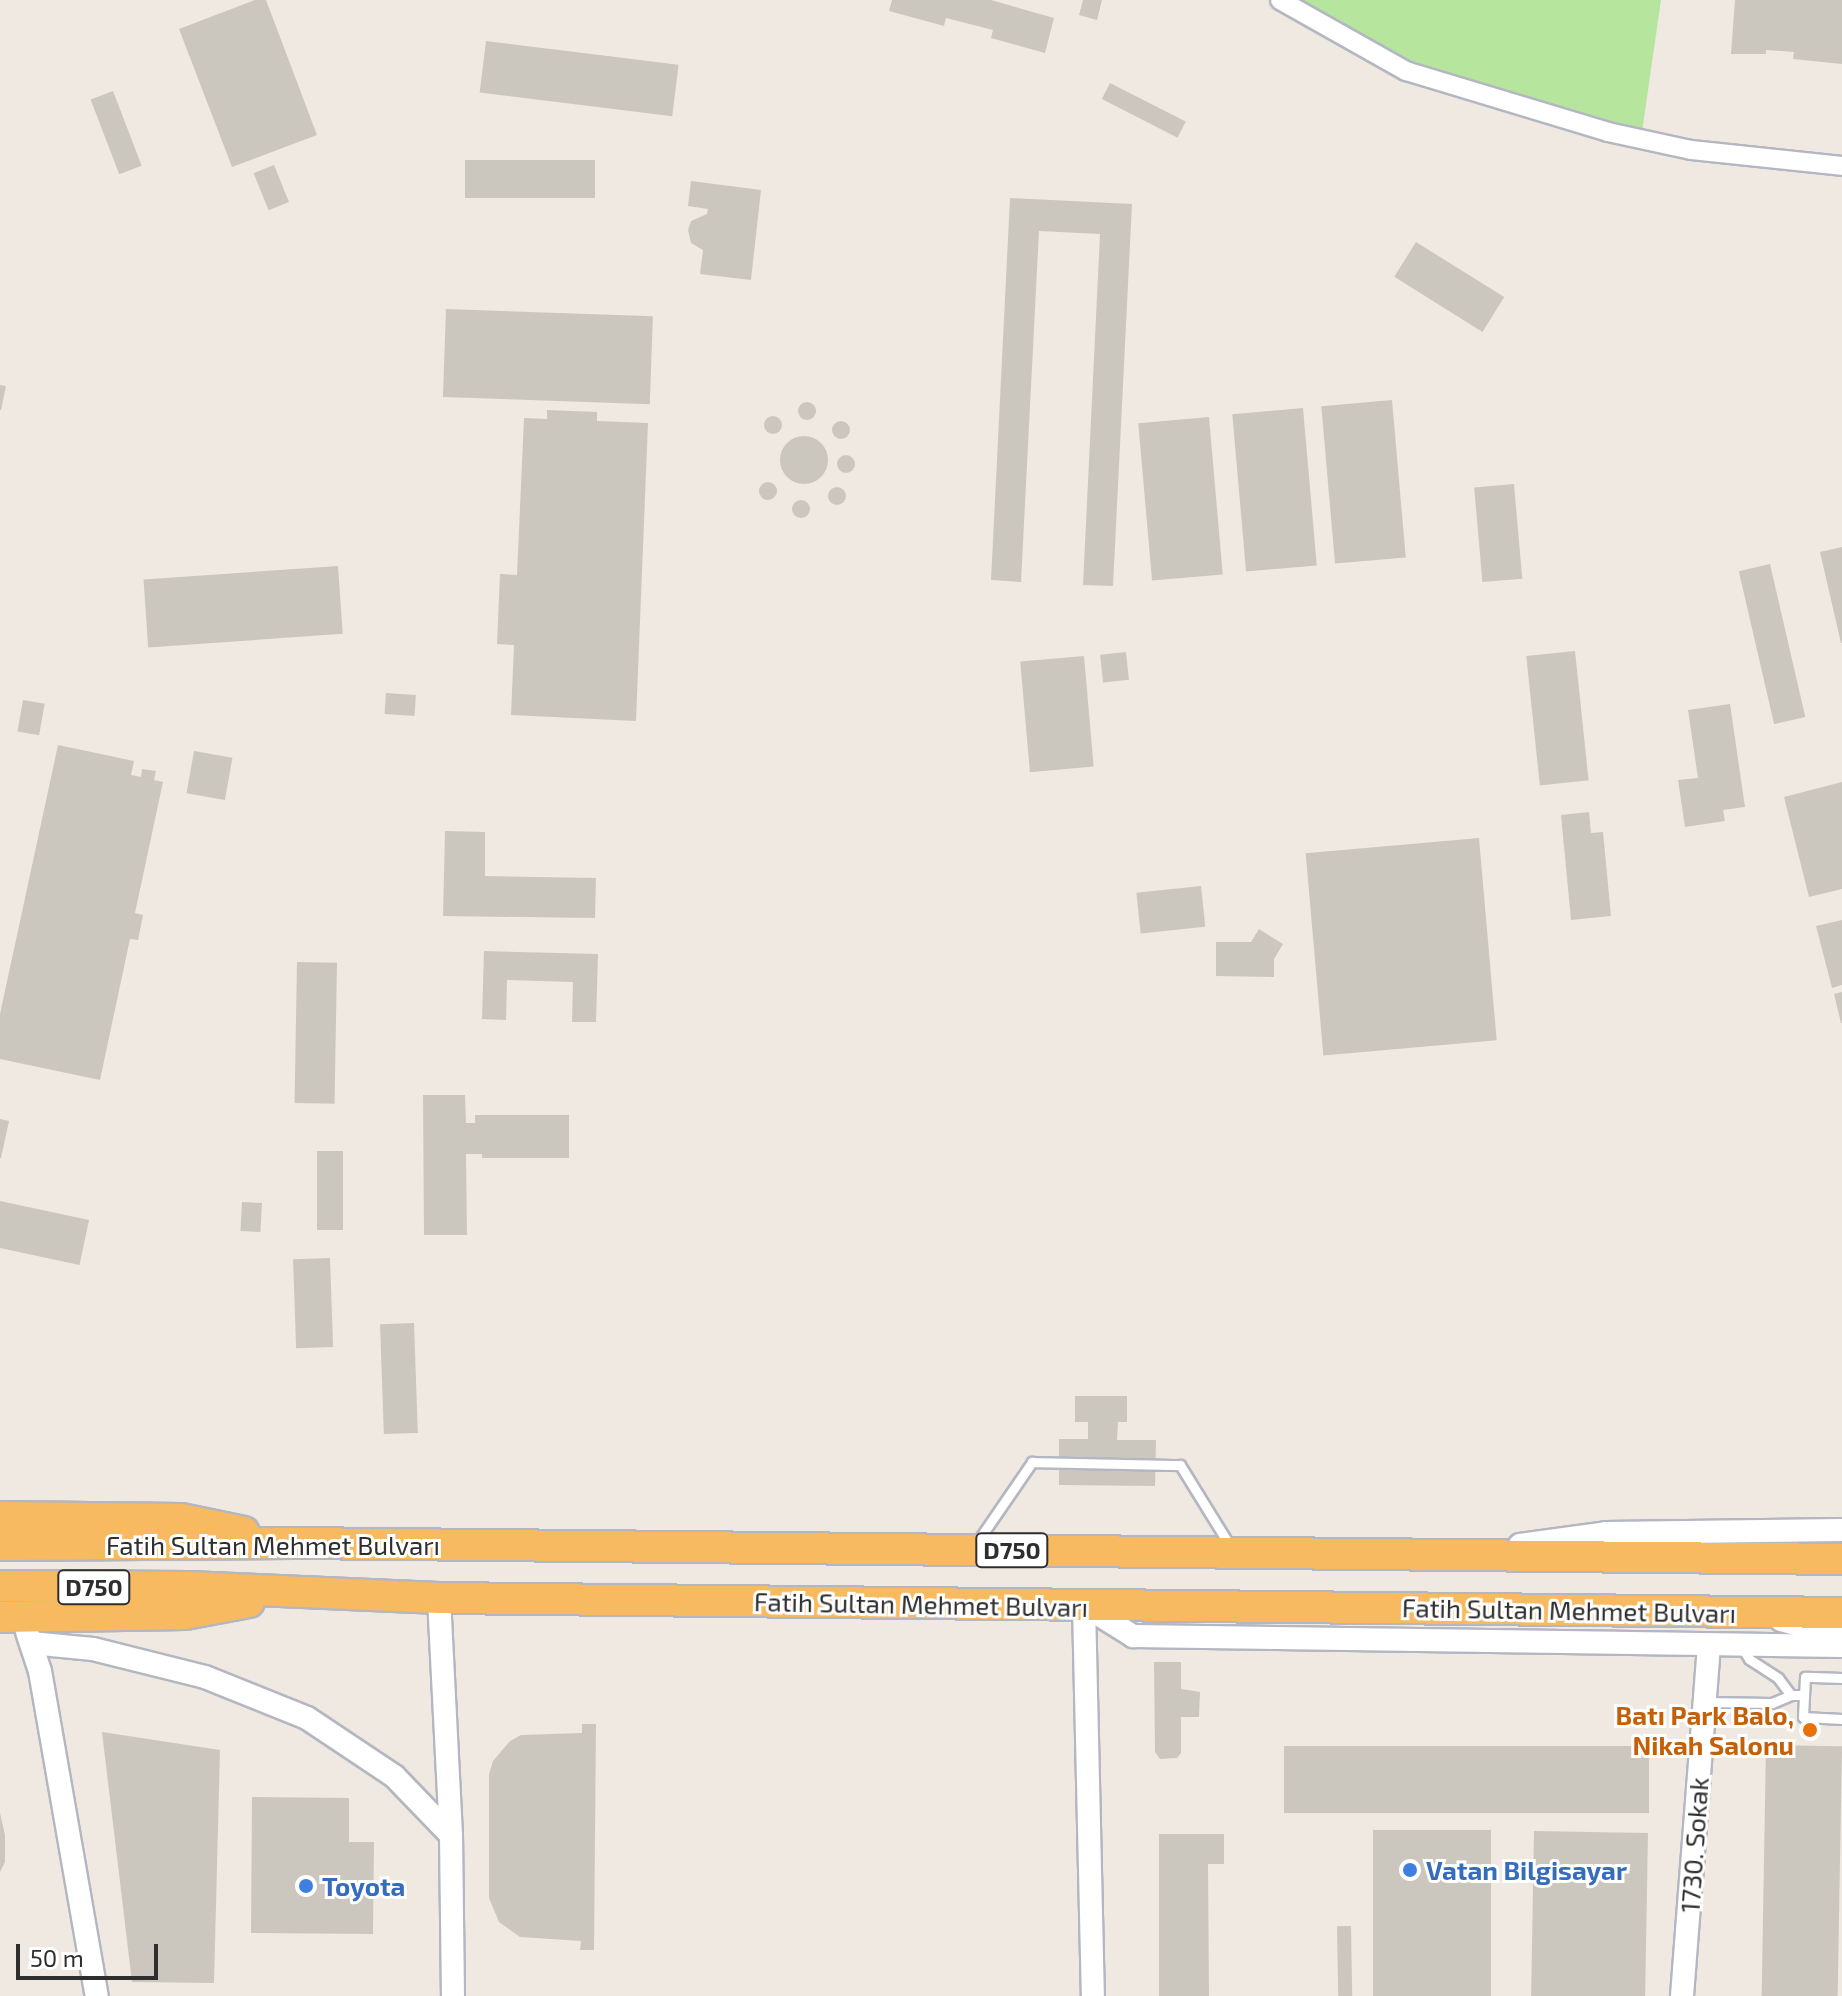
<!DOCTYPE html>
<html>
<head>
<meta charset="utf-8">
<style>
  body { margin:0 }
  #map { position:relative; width:1842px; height:1996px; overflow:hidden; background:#efe9e1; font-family:"Exo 2",sans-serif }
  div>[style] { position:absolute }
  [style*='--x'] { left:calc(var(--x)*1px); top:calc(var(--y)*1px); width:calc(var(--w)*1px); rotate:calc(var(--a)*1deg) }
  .green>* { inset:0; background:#b6e59e }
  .building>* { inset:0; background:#cbc7bf; transform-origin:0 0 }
  .round { border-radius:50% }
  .roads { filter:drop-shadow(2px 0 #b4b7c1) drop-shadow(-2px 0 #b4b7c1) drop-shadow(0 2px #b4b7c1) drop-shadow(0 -2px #b4b7c1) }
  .service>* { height:9px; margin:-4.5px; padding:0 4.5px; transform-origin:4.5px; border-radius:4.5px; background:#fff }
  .minor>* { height:18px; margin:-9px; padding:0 9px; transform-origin:9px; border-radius:9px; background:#fff }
  .tertiary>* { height:22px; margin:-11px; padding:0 11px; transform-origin:11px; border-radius:11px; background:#fff }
  .trunk>* { height:30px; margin:-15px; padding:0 15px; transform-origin:15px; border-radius:15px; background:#f8ba60 }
  .dots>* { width:22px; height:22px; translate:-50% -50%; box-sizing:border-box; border:4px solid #fff; border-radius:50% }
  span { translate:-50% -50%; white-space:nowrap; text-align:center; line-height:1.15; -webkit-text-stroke:6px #fff; paint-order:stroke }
  .shield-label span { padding:2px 6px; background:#fff; border:2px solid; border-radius:6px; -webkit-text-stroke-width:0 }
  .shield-label { font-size:24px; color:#2e2e2e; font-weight:700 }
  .street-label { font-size:26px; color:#2e2e2e }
  .food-label { font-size:26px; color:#c56008; font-weight:700 }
  .right { translate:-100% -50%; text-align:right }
  .shop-label { font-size:26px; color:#366cbe; font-weight:700 }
  .left { translate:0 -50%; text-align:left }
  .scale { position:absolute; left:16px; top:1944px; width:142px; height:36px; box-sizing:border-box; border:4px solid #2e2e2e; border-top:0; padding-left:10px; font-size:24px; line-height:28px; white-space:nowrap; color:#2e2e2e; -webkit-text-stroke:6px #fff; paint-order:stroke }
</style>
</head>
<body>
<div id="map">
  <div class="green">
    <div style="clip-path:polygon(1280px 0,1661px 0,1641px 139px,1406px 71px)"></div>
  </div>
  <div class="building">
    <div style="clip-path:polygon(255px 0,266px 0,317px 135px,232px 167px,179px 29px)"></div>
    <div style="clip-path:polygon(892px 0,991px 0,1054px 18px,1045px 53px,991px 38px,993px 30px,946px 18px,944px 26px,889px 11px)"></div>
    <div style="clip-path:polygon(1083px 0,1102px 0,1097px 20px,1079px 15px)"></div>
    <div style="clip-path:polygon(1735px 0,1842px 0,1842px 64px,1793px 59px,1794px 52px,1766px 50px,1766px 54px,1731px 54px)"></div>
    <div style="left:486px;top:41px;width:194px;height:52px;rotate:7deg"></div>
    <div style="left:1110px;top:83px;width:85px;height:18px;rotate:27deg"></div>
    <div style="left:113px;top:91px;width:80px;height:24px;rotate:69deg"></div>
    <div style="left:465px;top:160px;width:130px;height:38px"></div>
    <div style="left:274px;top:165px;width:40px;height:22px;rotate:68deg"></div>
    <div style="clip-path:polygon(691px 181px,761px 190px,751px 280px,700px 274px,703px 250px,691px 243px,688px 230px,691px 221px,707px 214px,708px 209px,688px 206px)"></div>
    <div style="clip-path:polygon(1010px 198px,1132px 204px,1113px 586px,1083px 585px,1100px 234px,1039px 231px,1021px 582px,991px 580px)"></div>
    <div style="left:1416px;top:242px;width:104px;height:41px;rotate:32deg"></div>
    <div style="left:446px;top:309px;width:207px;height:88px;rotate:2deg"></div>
    <div style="clip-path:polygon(0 385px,6px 386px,1px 410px,0 410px)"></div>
    <div style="left:1392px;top:400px;width:158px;height:71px;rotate:85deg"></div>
    <div class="round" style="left:798px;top:402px;width:18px;height:18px"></div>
    <div style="left:1303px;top:408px;width:158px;height:71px;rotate:85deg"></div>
    <div style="clip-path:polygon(547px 410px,597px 412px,597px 421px,648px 423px,636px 721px,511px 715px,514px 645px,497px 644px,500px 574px,517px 575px,524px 418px,547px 419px)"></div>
    <div class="round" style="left:764px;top:416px;width:18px;height:18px"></div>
    <div style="left:1209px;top:417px;width:158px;height:71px;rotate:85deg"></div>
    <div class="round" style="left:832px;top:421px;width:18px;height:18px"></div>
    <div class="round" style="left:780px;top:436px;width:48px;height:48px"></div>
    <div class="round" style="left:837px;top:455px;width:18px;height:18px"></div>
    <div class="round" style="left:759px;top:482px;width:18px;height:18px"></div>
    <div style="left:1514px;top:484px;width:95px;height:40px;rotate:85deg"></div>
    <div class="round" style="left:828px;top:487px;width:18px;height:18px"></div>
    <div class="round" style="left:792px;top:500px;width:18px;height:18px"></div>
    <div style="clip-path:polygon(1842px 547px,1842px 643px,1841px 643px,1820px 552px)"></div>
    <div style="left:1770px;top:564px;width:157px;height:32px;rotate:77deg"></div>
    <div style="left:338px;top:566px;width:68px;height:195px;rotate:86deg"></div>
    <div style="left:1575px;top:651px;width:130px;height:49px;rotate:84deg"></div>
    <div style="left:1126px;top:652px;width:28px;height:26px;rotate:84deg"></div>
    <div style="left:1084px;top:656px;width:111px;height:64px;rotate:85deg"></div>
    <div style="left:386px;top:693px;width:30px;height:21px;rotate:4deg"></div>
    <div style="left:23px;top:700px;width:22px;height:32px;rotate:10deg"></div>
    <div style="clip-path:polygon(1730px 704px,1745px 807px,1723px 810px,1725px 821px,1685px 827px,1678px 780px,1698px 778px,1688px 710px)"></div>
    <div style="clip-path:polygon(58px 745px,134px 761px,131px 775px,141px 777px,142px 769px,156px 771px,154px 780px,163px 782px,135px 913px,143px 915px,138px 940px,130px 939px,100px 1080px,0 1059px,0 1014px)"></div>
    <div style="left:194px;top:751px;width:39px;height:43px;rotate:10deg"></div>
    <div style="clip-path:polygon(1842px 782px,1842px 889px,1809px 897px,1784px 797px)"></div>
    <div style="clip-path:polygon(1589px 812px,1591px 833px,1603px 832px,1611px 916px,1571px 920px,1561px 815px)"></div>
    <div style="clip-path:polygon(445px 831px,485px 832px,485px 876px,596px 878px,595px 918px,443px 916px)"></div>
    <div style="left:1479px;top:838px;width:203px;height:174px;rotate:85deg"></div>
    <div style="left:1201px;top:886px;width:41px;height:65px;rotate:84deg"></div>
    <div style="clip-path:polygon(1842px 920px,1842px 985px,1832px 988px,1816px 926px)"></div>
    <div style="clip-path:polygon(1259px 929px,1283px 944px,1274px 959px,1274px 977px,1216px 976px,1216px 942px,1251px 942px)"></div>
    <div style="clip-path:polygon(484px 951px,598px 954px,596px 1022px,572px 1022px,573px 982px,507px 980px,506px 1020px,482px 1019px)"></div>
    <div style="left:297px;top:962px;width:40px;height:141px;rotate:1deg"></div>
    <div style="clip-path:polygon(1842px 992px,1842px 1023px,1841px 1023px,1834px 994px)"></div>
    <div style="clip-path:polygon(423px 1095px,465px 1095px,466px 1123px,475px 1123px,475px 1115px,569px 1115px,569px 1158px,482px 1158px,482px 1154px,466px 1154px,467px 1235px,424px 1235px)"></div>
    <div style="clip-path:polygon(0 1119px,9px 1121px,1px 1158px,0 1158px)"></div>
    <div style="left:317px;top:1151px;width:26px;height:79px"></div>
    <div style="left:0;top:1201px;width:91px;height:46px;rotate:12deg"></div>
    <div style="left:242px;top:1202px;width:20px;height:29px;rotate:3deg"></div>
    <div style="left:330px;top:1258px;width:89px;height:37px;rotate:88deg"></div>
    <div style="left:414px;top:1323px;width:110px;height:34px;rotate:88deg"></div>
    <div style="clip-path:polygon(1075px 1396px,1127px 1396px,1127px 1422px,1118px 1422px,1117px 1440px,1156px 1440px,1155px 1486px,1059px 1485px,1059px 1439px,1088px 1439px,1088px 1422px,1075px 1422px)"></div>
    <div style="clip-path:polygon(1154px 1662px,1181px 1662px,1181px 1689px,1200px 1692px,1199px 1717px,1181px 1717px,1181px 1753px,1177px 1758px,1160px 1759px,1155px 1752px)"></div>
    <div style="clip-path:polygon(582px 1724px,596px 1724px,594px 1950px,580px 1950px,581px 1941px,520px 1937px,499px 1922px,489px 1898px,489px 1774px,493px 1761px,510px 1741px,521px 1735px,582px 1733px)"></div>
    <div style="clip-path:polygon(102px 1732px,220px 1750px,214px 1983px,132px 1982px)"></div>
    <div style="left:1766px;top:1745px;width:76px;height:251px;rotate:1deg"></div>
    <div style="left:1284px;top:1746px;width:365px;height:67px"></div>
    <div style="clip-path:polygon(252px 1797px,349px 1798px,349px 1842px,374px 1842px,373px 1934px,251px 1933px)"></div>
    <div style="clip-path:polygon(0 1813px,5px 1835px,5px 1862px,0 1872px)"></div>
    <div style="left:1373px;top:1830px;width:118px;height:166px"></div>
    <div style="left:1534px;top:1831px;width:114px;height:165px;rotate:1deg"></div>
    <div style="clip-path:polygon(1159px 1834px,1224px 1834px,1224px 1864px,1208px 1864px,1209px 1996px,1159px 1996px)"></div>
    <div style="left:1351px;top:1926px;width:70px;height:14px;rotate:89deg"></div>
  </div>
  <div class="roads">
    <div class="service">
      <div style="--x:975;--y:1545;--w:101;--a:-55.5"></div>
      <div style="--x:1032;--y:1462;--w:148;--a:1.2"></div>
      <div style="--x:1180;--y:1465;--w:95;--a:58.3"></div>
      <div style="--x:1741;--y:1646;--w:15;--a:58"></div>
      <div style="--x:1749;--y:1659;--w:35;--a:33"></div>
      <div style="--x:1778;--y:1678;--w:21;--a:53"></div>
      <div style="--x:1842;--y:1678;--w:37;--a:-178"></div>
      <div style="--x:1805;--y:1677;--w:40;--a:92.9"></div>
      <div style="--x:1803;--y:1717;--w:39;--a:3"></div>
      <div style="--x:1706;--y:1702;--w:66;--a:0.9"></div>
      <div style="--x:1772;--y:1703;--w:21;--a:-23"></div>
      <div style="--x:1791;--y:1695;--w:13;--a:0"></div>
    </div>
    <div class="minor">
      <div style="--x:1280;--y:0;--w:145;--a:29.4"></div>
      <div style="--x:1406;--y:71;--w:211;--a:16.8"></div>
      <div style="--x:1608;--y:132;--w:85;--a:12.2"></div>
      <div style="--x:1691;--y:150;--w:152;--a:6"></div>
    </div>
    <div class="tertiary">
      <div style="--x:1520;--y:1545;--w:87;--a:-7.9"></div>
      <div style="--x:1606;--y:1533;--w:236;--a:-0.7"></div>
      <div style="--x:439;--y:1598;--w:237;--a:87.1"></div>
      <div style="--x:451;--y:1835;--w:161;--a:89.3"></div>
      <div style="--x:1084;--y:1605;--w:391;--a:88.7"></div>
      <div style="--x:1085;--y:1606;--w:57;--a:32"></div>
      <div style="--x:1133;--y:1636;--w:709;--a:0.81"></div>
      <div style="--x:1781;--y:1620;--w:63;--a:14.7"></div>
      <div style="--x:27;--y:1632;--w:41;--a:71.6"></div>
      <div style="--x:40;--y:1671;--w:330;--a:80.1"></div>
      <div style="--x:31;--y:1643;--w:62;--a:5.5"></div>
      <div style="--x:93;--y:1649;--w:115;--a:14"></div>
      <div style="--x:205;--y:1677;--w:110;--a:21.9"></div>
      <div style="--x:307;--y:1718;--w:105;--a:33.7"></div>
      <div style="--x:394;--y:1776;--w:82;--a:46"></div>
      <div style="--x:1682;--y:1996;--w:351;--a:-85.6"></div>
    </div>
    <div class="trunk">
      <div style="--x:0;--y:1517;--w:181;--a:0.6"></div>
      <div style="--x:181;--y:1519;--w:64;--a:11.7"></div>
      <div style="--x:0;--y:1545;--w:293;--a:-0.4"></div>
      <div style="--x:293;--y:1543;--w:1549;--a:0.59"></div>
      <div style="--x:0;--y:1586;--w:189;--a:0.3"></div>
      <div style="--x:189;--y:1587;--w:250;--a:2.5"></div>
      <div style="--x:439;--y:1598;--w:1403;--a:0.61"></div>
      <div style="--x:0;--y:1617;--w:185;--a:-0.9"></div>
      <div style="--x:185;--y:1614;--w:65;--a:-10.6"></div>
    </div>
  </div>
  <div class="dots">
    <div style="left:1810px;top:1730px;background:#e8710a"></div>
    <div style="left:1410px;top:1870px;background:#3f7fe0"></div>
    <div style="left:306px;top:1886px;background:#3f7fe0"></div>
  </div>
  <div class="shield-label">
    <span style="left:1012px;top:1550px">D750</span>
    <span style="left:94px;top:1587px">D750</span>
  </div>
  <div class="street-label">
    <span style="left:273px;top:1545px">Fatih Sultan Mehmet Bulvarı</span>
    <span style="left:921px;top:1604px;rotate:1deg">Fatih Sultan Mehmet Bulvarı</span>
    <span style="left:1569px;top:1610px;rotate:1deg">Fatih Sultan Mehmet Bulvarı</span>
    <span style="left:1694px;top:1845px;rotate:-86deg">1730. Sokak</span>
  </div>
  <div class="food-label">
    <span class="right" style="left:1794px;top:1730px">Batı Park Balo,<br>Nikah Salonu</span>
  </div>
  <div class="shop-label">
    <span class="left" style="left:1426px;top:1870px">Vatan Bilgisayar</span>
    <span class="left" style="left:322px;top:1886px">Toyota</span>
  </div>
  <div class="scale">50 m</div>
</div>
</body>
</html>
